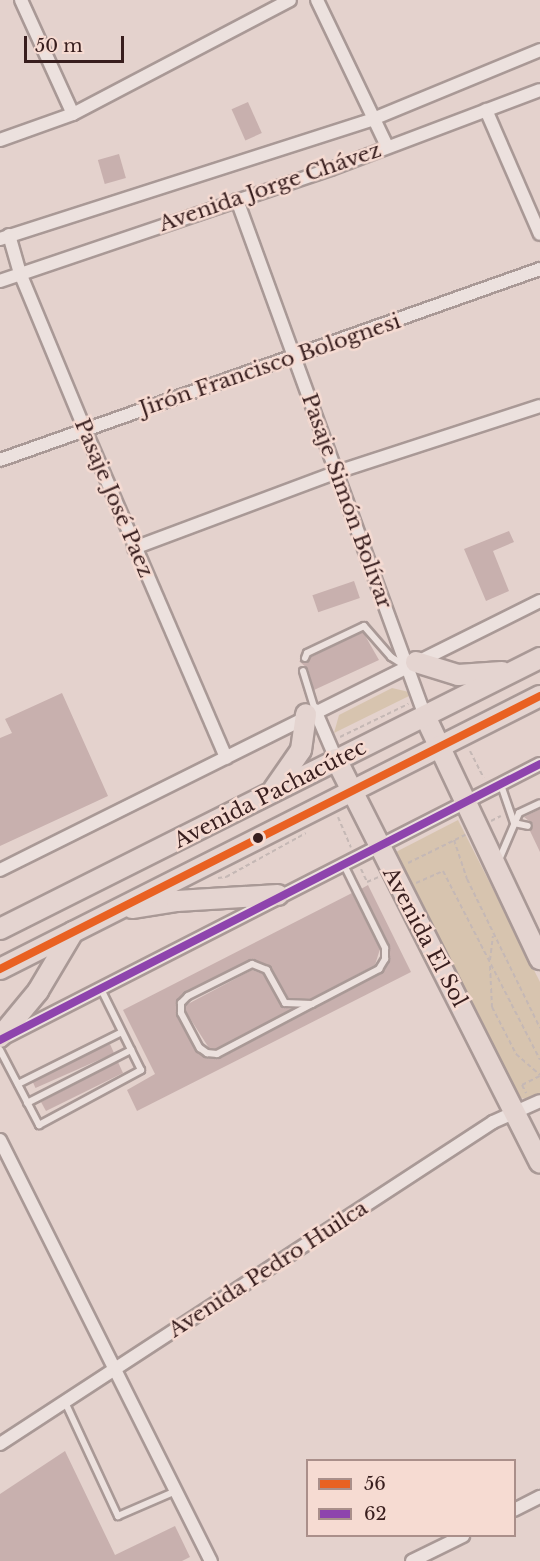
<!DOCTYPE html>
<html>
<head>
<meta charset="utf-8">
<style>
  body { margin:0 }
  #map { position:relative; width:540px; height:1561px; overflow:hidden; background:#e4d2cd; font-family:"Libre Baskerville",serif }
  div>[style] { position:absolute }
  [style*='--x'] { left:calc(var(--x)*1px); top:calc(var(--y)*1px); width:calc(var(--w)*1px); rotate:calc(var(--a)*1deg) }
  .green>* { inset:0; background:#d7c4af }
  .building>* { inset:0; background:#c8b0ae; transform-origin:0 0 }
  .path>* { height:2px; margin-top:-1px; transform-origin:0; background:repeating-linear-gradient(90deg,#c5b8b5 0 4.5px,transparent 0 7.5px) }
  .roads { filter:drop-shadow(2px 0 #a99996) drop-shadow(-2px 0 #a99996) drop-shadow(0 2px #a99996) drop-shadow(0 -2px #a99996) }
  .lane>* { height:6px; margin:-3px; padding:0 3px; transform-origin:3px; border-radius:3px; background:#ece1de }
  .street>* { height:12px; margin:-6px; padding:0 6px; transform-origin:6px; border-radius:6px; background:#ece1de }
  .primary>* { height:20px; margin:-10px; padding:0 10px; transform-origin:10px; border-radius:10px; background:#e4d4d0 }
  .bus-1>* { height:8px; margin:-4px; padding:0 4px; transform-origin:4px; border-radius:4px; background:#e96122 }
  .bus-2>* { height:8px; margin:-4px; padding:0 4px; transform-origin:4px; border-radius:4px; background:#8e44ad }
  .dots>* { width:16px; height:16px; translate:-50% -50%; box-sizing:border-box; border:3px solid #f6dbd2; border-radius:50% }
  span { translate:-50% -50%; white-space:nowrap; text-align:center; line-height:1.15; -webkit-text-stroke:5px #f6dbd2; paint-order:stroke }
  .street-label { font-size:21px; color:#381e1e }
  .legend { position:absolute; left:306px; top:1459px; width:210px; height:78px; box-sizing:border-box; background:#f6dbd2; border:2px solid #aa8f8a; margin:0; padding:8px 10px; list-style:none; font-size:18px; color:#381e1e }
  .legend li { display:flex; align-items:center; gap:12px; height:30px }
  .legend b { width:30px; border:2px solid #aa8f8a }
  .scale { position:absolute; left:24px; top:36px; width:100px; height:27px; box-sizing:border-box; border:3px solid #381e1e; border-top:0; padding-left:8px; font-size:18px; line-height:21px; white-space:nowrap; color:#381e1e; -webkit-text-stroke:4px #f6dbd2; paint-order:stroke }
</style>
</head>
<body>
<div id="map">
  <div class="green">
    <div style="clip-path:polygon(392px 688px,409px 692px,409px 696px,334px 733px,339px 715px)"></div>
    <div style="clip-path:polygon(458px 820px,540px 982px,540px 1095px,531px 1100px,515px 1097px,392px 854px)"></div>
  </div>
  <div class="building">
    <div style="left:248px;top:102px;width:34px;height:18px;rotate:66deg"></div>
    <div style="left:119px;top:154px;width:25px;height:22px;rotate:74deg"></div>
    <div style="clip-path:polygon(509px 531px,514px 542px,493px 551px,509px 591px,486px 601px,464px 549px)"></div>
    <div style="left:354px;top:581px;width:18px;height:44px;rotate:71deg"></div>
    <div style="clip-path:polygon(363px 632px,379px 660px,314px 690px,308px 669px,299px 661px,308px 662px,311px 657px)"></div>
    <div style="clip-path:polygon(62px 693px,108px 796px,0 846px,0 738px,12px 733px,5px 719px)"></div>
    <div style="clip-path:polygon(540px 809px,540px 852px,530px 831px,533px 824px,524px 817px)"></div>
    <div style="clip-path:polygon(368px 885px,411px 972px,137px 1111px,127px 1090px,155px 1074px,123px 1010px,352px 893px,380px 949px,375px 965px,311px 999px,288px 998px,271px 967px,251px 959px,177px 999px,176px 1015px,196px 1051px,206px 1058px,219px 1059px,383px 972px,390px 961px,390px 947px,361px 889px)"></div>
    <div style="clip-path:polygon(252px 970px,263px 974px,282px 1007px,292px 1009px,216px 1049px,209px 1048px,186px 1012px,186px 1005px)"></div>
    <div style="left:110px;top:1044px;width:10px;height:86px;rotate:66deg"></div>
    <div style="clip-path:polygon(118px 1062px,123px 1073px,46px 1111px,41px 1102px)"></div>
    <div style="clip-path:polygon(65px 1451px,115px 1555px,175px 1526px,190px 1557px,182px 1561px,0 1561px,0 1494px)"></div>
  </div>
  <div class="path">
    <div style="--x:340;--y:737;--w:76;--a:-25.9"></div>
    <div style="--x:470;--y:751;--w:30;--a:63"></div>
    <div style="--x:338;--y:817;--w:33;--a:67"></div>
    <div style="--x:491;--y:821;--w:11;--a:-27"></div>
    <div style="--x:454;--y:840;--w:41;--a:71.6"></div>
    <div style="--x:467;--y:879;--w:166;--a:63.9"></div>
    <div style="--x:408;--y:863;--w:64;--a:-26.2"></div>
    <div style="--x:361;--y:869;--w:14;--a:65"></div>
    <div style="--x:367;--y:882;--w:13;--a:-23"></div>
    <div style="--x:218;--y:878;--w:8;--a:-7"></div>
    <div style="--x:226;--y:877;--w:91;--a:-28.8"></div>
    <div style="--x:416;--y:883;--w:30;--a:-24"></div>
    <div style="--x:443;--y:871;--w:212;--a:62.8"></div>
    <div style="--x:490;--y:960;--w:24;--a:-83"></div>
    <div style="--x:490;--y:966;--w:41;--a:87.2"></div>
    <div style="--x:492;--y:1007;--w:53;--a:62.9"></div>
    <div style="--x:516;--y:1054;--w:32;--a:41"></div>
    <div style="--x:522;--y:1085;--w:9;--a:63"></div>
    <div style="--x:522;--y:1085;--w:20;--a:-27"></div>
  </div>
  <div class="roads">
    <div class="lane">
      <div style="--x:305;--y:658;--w:5;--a:-68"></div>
      <div style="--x:307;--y:653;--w:63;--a:-25.3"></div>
      <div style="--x:364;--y:626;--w:41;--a:48.9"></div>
      <div style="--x:391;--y:657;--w:15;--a:32"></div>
      <div style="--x:303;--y:671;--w:41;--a:72.9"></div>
      <div style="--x:501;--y:785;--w:40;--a:71.1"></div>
      <div style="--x:514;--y:823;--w:14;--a:12"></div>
      <div style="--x:499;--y:860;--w:51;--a:-66.9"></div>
      <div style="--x:519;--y:813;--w:23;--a:-25"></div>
      <div style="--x:312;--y:1004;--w:27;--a:-178"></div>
      <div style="--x:285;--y:1003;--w:38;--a:-119"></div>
      <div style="--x:267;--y:970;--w:16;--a:-158"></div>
      <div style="--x:252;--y:964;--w:72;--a:153.4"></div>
      <div style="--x:188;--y:996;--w:10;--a:135"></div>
      <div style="--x:181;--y:1003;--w:10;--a:90"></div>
      <div style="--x:181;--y:1013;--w:40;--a:62"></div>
      <div style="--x:200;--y:1048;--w:9;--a:36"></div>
      <div style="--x:207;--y:1053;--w:10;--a:6"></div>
      <div style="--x:217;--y:1054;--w:107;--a:-27.8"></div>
      <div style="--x:312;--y:1004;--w:76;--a:-27.6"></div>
      <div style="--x:379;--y:969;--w:12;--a:-59"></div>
      <div style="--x:385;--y:959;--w:11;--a:-90"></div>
      <div style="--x:385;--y:948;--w:95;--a:-116.3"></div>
      <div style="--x:0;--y:1050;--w:85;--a:62.5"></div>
      <div style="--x:39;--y:1125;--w:116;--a:-28.3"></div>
      <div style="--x:141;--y:1070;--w:90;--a:-116.3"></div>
      <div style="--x:18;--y:1084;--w:116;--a:-26.6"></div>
      <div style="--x:27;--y:1103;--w:117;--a:-27"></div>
      <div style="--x:65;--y:1402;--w:126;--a:65.1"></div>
      <div style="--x:118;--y:1516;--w:63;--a:-23.3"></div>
    </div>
    <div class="street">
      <div style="--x:21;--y:0;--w:125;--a:65.5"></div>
      <div style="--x:317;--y:0;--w:162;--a:64.4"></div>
      <div style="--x:486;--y:110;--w:135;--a:66.5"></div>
      <div style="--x:0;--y:140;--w:77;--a:-19.6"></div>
      <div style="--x:73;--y:114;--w:245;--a:-27.7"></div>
      <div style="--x:237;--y:200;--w:549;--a:69.98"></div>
      <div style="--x:9;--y:235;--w:40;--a:74"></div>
      <div style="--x:20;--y:273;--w:170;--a:67.5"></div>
      <div style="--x:85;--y:430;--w:357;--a:66.7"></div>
      <div style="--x:0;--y:239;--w:392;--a:-17.8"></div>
      <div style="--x:373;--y:119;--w:181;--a:-22.4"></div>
      <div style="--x:0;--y:281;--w:349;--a:-18.7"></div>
      <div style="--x:331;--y:169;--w:223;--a:-20.7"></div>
      <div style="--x:0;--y:460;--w:573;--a:-19.48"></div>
      <div style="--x:134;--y:548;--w:217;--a:-20.5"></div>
      <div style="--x:337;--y:472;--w:213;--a:-18"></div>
      <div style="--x:315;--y:710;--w:53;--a:66.8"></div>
      <div style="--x:0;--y:870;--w:603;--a:-26.48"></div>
      <div style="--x:4;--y:1038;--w:602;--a:-27.08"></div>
      <div style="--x:0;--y:1140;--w:471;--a:63.4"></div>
      <div style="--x:0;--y:1444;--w:589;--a:-33.15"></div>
      <div style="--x:493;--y:1122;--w:51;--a:-24.1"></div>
      <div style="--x:514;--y:1510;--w:29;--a:-27"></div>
      <div style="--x:412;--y:1561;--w:57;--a:-26.1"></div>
    </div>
    <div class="primary">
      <div style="--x:416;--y:662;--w:44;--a:17.2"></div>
      <div style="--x:458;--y:675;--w:44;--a:-3.9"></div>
      <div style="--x:425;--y:716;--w:269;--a:64.7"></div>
      <div style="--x:336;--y:759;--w:452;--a:63.2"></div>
      <div style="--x:274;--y:789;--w:47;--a:-55.3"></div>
      <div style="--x:301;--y:750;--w:36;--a:-82"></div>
      <div style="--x:132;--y:908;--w:46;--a:-8.8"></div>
      <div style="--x:177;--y:901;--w:101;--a:-3.4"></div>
      <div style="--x:0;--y:929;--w:604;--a:-26.65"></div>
      <div style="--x:0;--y:969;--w:605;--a:-26.82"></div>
      <div style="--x:0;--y:1037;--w:60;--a:-50.4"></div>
      <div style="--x:38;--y:991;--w:69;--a:-59.3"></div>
    </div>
  </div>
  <div class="bus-1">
    <div style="--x:0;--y:969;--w:605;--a:-26.82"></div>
  </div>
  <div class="bus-2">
    <div style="--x:0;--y:1040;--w:606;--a:-27.07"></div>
  </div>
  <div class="dots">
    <div style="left:258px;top:838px;background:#381e1e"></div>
  </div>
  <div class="street-label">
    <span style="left:270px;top:187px;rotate:-19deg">Avenida Jorge Chávez</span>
    <span style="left:270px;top:365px;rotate:-19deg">Jirón Francisco Bolognesi</span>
    <span style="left:114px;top:498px;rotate:67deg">Pasaje José Paez</span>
    <span style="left:347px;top:501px;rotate:70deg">Pasaje Simón Bolívar</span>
    <span style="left:270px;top:794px;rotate:-27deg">Avenida Pachacútec</span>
    <span style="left:425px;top:937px;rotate:62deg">Avenida El Sol</span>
    <span style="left:268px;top:1269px;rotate:-33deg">Avenida Pedro Huilca</span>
  </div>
  <ul class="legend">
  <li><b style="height:8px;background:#e96122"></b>56</li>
  <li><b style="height:8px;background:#8e44ad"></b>62</li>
  </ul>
  <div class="scale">50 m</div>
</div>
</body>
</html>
